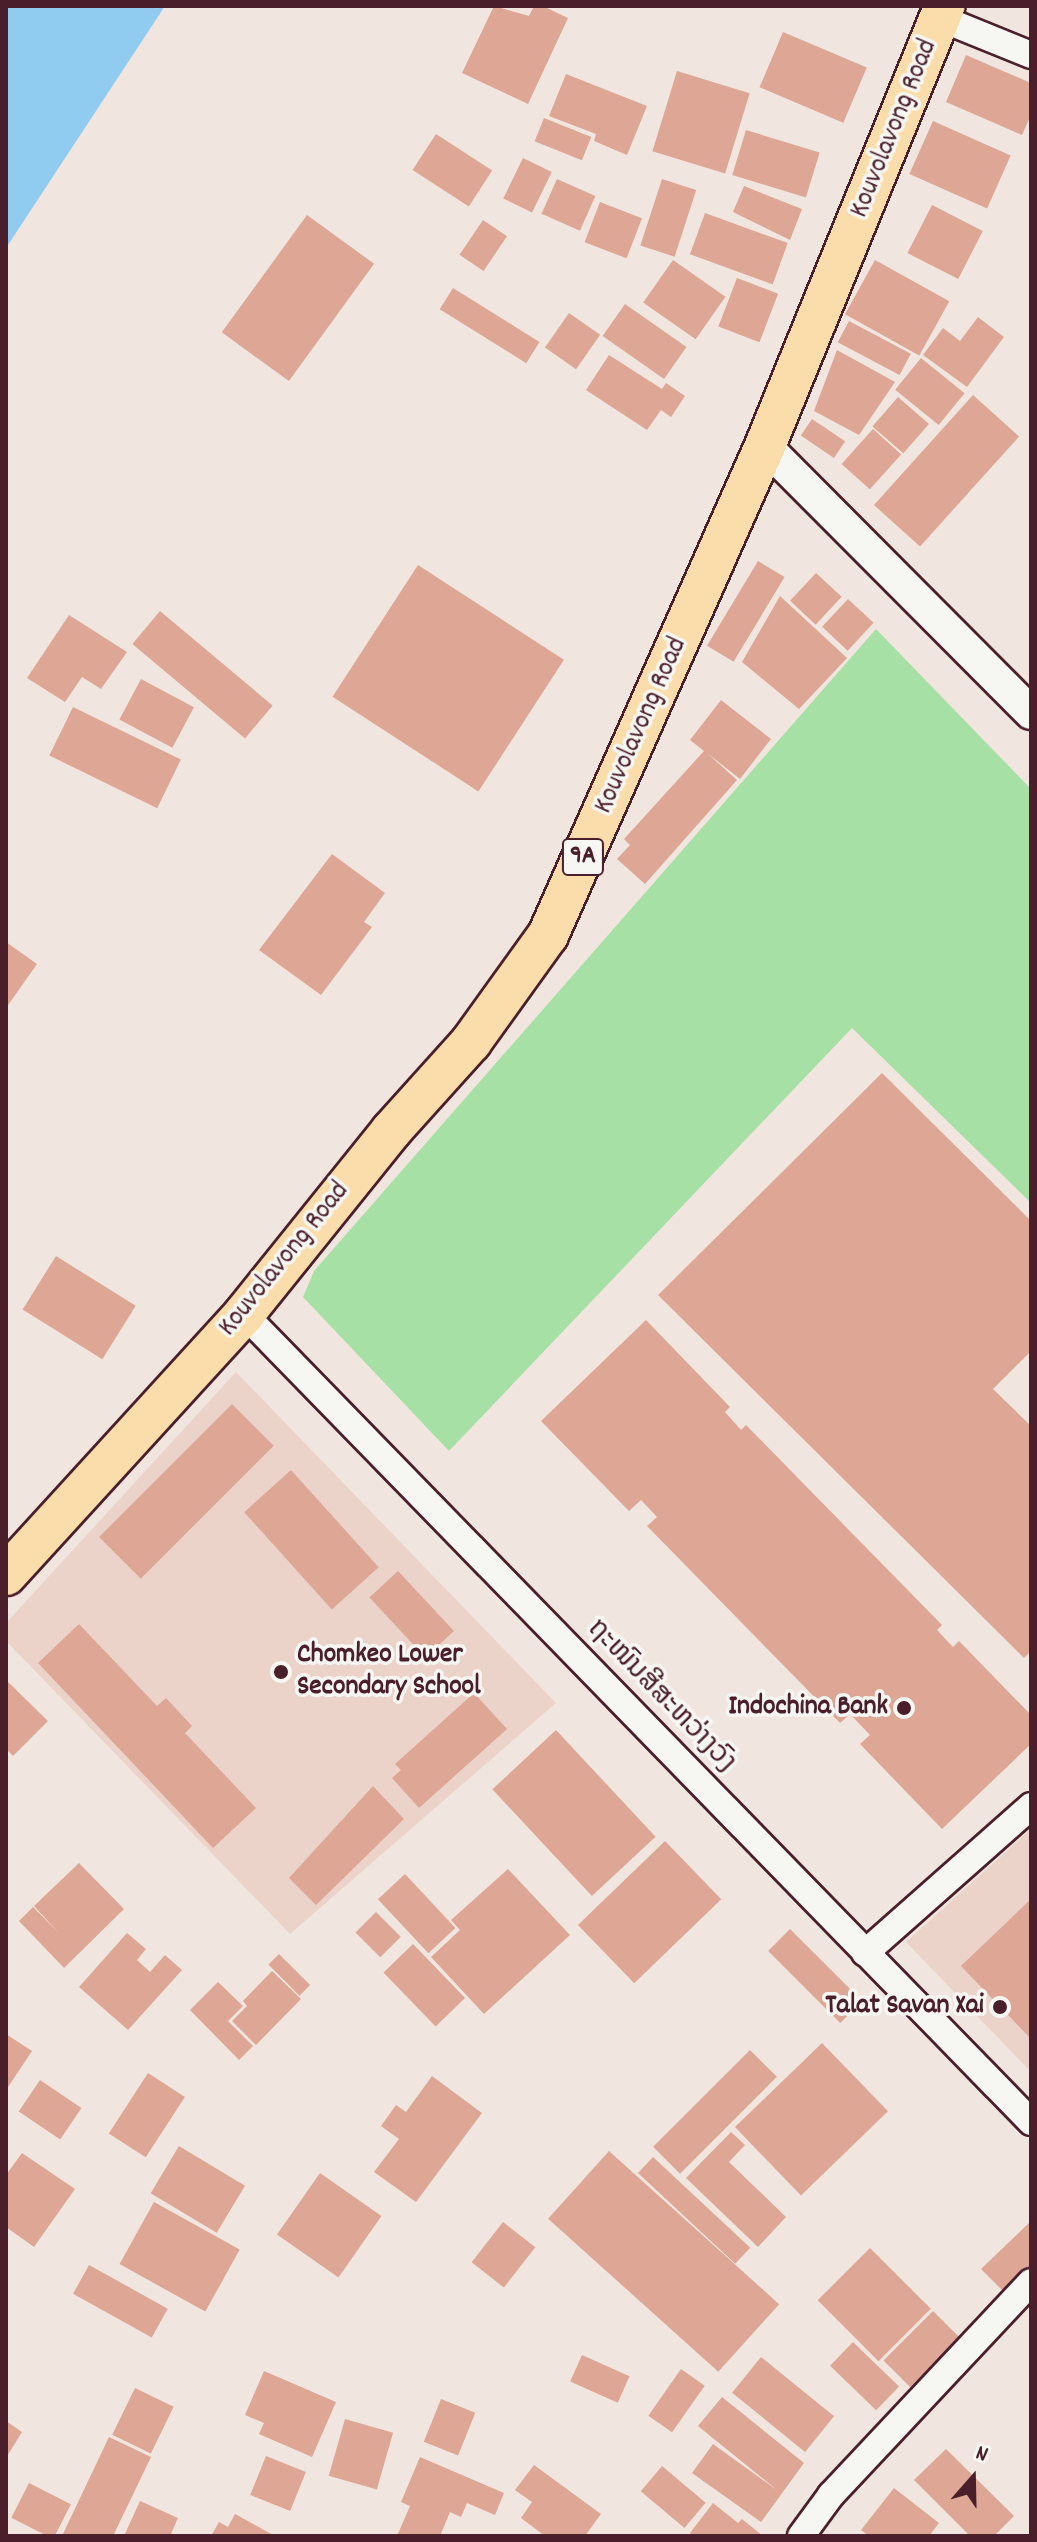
<!DOCTYPE html>
<html>
<head>
<meta charset="utf-8">
<style>
  body { margin:0 }
  #map { position:relative; width:1037px; height:2542px; overflow:hidden; background:#f1e6df; font-family:Dekko,"Noto Sans Lao",sans-serif }
  div>[style] { position:absolute }
  [style*='--x'] { left:calc(var(--x)*1px); top:calc(var(--y)*1px); width:calc(var(--w)*1px); rotate:calc(var(--a)*1deg) }
  .built>* { inset:0; background:#ebd3c9 }
  .green>* { inset:0; background:#a7e0a5 }
  .water>* { inset:0; background:#90ccf0 }
  .building>* { inset:0; background:#dda695; transform-origin:0 0 }
  .roads { filter:drop-shadow(2px 0 #4a1f2b) drop-shadow(-2px 0 #4a1f2b) drop-shadow(0 2px #4a1f2b) drop-shadow(0 -2px #4a1f2b) }
  .minor>* { height:26px; margin:-13px; padding:0 13px; transform-origin:13px; border-radius:13px; background:#f6f6f2 }
  .tertiary>* { height:32px; margin:-16px; padding:0 16px; transform-origin:16px; border-radius:16px; background:#f6f6f2 }
  .primary>* { height:40px; margin:-20px; padding:0 20px; transform-origin:20px; border-radius:20px; background:#faddab }
  .dots>* { width:22px; height:22px; translate:-50% -50%; box-sizing:border-box; border:4px solid #f6f6f2; border-radius:50% }
  span { translate:-50% -50%; white-space:nowrap; text-align:center; line-height:1.15; -webkit-text-stroke:7px #f6f6f2; paint-order:stroke }
  .shield-label span { padding:2px 6px; background:#f6f6f2; border:2px solid; border-radius:6px; -webkit-text-stroke-width:0 }
  .shield-label { font-size:26px; color:#4a1f2b; font-weight:700 }
  .street-label { font-size:28px; color:#4a1f2b }
  .poi-label { font-size:28px; color:#4a1f2b; font-weight:700 }
  .left { translate:0 -50%; text-align:left }
  .right { translate:-100% -50%; text-align:right }
  .frame { position:absolute; inset:0; border:8px solid #4a1f2b; pointer-events:none }
  .north { position:absolute; left:933px; top:2438px; width:80px; height:80px; -webkit-text-stroke:6px #f6f6f2; paint-order:stroke; rotate:20deg; font-size:22px; font-weight:700; line-height:32px; text-align:center; color:#4a1f2b }
  .north::after { content:''; display:block; margin:auto; width:28px; height:36px; background:#4a1f2b; clip-path:polygon(50% 0,100% 100%,50% 72%,0 100%) }
</style>
</head>
<body>
<div id="map">
  <div class="built">
    <div style="clip-path:polygon(236px 1372px,556px 1703px,290px 1934px,6px 1641px,6px 1623px)"></div>
    <div style="clip-path:polygon(1031px 1829px,1031px 2072px,906px 1942px)"></div>
  </div>
  <div class="green">
    <div style="clip-path:polygon(876px 629px,1031px 789px,1031px 1203px,852px 1028px,449px 1451px,303px 1297px,314px 1271px)"></div>
  </div>
  <div class="water">
    <div style="clip-path:polygon(6px 6px,165px 6px,6px 248px)"></div>
  </div>
  <div class="building">
    <div style="clip-path:polygon(494px 6px,529px 16px,534px 6px,543px 6px,568px 18px,528px 104px,462px 73px)"></div>
    <div style="left:783px;top:32px;width:91px;height:60px;rotate:23deg"></div>
    <div style="clip-path:polygon(966px 55px,1031px 83px,1031px 115px,1022px 135px,946px 102px)"></div>
    <div style="left:677px;top:71px;width:76px;height:84px;rotate:17deg"></div>
    <div style="clip-path:polygon(566px 74px,647px 106px,627px 155px,594px 141px,596px 134px,549px 116px)"></div>
    <div style="left:544px;top:118px;width:51px;height:25px;rotate:22deg"></div>
    <div style="left:933px;top:121px;width:85px;height:58px;rotate:24deg"></div>
    <div style="left:746px;top:130px;width:77px;height:47px;rotate:17deg"></div>
    <div style="left:436px;top:134px;width:67px;height:43px;rotate:33deg"></div>
    <div style="left:523px;top:158px;width:32px;height:45px;rotate:26deg"></div>
    <div style="left:557px;top:179px;width:42px;height:38px;rotate:24deg"></div>
    <div style="left:662px;top:179px;width:36px;height:70px;rotate:18deg"></div>
    <div style="clip-path:polygon(744px 186px,802px 209px,790px 240px,733px 212px)"></div>
    <div style="left:600px;top:202px;width:45px;height:43px;rotate:21deg"></div>
    <div style="left:932px;top:205px;width:57px;height:54px;rotate:27deg"></div>
    <div style="left:705px;top:213px;width:88px;height:44px;rotate:20deg"></div>
    <div style="left:307px;top:215px;width:83px;height:145px;rotate:36deg"></div>
    <div style="left:483px;top:220px;width:29px;height:42px;rotate:34deg"></div>
    <div style="left:673px;top:260px;width:64px;height:52px;rotate:35deg"></div>
    <div style="left:875px;top:260px;width:85px;height:62px;rotate:29deg"></div>
    <div style="left:737px;top:278px;width:44px;height:52px;rotate:21deg"></div>
    <div style="left:453px;top:288px;width:102px;height:25px;rotate:32deg"></div>
    <div style="left:625px;top:304px;width:75px;height:39px;rotate:35deg"></div>
    <div style="left:569px;top:313px;width:38px;height:42px;rotate:35deg"></div>
    <div style="clip-path:polygon(978px 317px,1004px 337px,967px 387px,923px 355px,943px 328px,960px 341px)"></div>
    <div style="left:849px;top:321px;width:70px;height:24px;rotate:28deg"></div>
    <div style="clip-path:polygon(837px 350px,895px 382px,859px 435px,814px 411px)"></div>
    <div style="clip-path:polygon(609px 355px,662px 389px,666px 383px,685px 396px,671px 417px,661px 410px,647px 430px,586px 390px)"></div>
    <div style="left:921px;top:358px;width:56px;height:41px;rotate:39deg"></div>
    <div style="left:973px;top:395px;width:62px;height:148px;rotate:42deg"></div>
    <div style="left:898px;top:397px;width:41px;height:39px;rotate:41deg"></div>
    <div style="left:812px;top:419px;width:40px;height:20px;rotate:34deg"></div>
    <div style="left:873px;top:429px;width:38px;height:47px;rotate:42deg"></div>
    <div style="left:758px;top:561px;width:31px;height:99px;rotate:31deg"></div>
    <div style="left:418px;top:565px;width:174px;height:157px;rotate:33deg"></div>
    <div style="left:816px;top:573px;width:35px;height:38px;rotate:43deg"></div>
    <div style="clip-path:polygon(780px 596px,847px 658px,799px 709px,742px 662px)"></div>
    <div style="left:848px;top:599px;width:35px;height:38px;rotate:43deg"></div>
    <div style="left:160px;top:611px;width:147px;height:43px;rotate:40deg"></div>
    <div style="clip-path:polygon(69px 615px,127px 652px,101px 689px,82px 677px,65px 702px,27px 678px)"></div>
    <div style="left:141px;top:679px;width:60px;height:46px;rotate:28deg"></div>
    <div style="clip-path:polygon(721px 700px,771px 739px,740px 779px,707px 753px,737px 780px,645px 884px,617px 859px,630px 845px,624px 839px,704px 751px,690px 740px)"></div>
    <div style="left:73px;top:707px;width:120px;height:54px;rotate:26deg"></div>
    <div style="clip-path:polygon(332px 854px,385px 893px,364px 922px,372px 927px,321px 995px,259px 950px)"></div>
    <div style="clip-path:polygon(6px 942px,37px 964px,6px 1008px)"></div>
    <div style="clip-path:polygon(882px 1073px,1031px 1221px,1031px 1351px,993px 1389px,1031px 1426px,1031px 1651px,1024px 1658px,658px 1295px)"></div>
    <div style="left:56px;top:1256px;width:94px;height:63px;rotate:32deg"></div>
    <div style="clip-path:polygon(646px 1320px,730px 1407px,725px 1412px,741px 1430px,746px 1425px,942px 1625px,937px 1630px,953px 1647px,959px 1641px,1031px 1715px,1031px 1744px,942px 1829px,860px 1744px,870px 1735px,850px 1714px,840px 1723px,647px 1526px,657px 1517px,641px 1500px,629px 1511px,541px 1421px)"></div>
    <div style="left:232px;top:1404px;width:59px;height:188px;rotate:45deg"></div>
    <div style="left:291px;top:1470px;width:131px;height:63px;rotate:48deg"></div>
    <div style="left:398px;top:1571px;width:82px;height:39px;rotate:47deg"></div>
    <div style="clip-path:polygon(79px 1624px,157px 1706px,166px 1698px,192px 1726px,185px 1733px,256px 1808px,213px 1848px,38px 1663px)"></div>
    <div style="clip-path:polygon(6px 1680px,48px 1721px,13px 1756px,6px 1749px)"></div>
    <div style="clip-path:polygon(474px 1693px,507px 1729px,419px 1808px,392px 1778px,401px 1770px,395px 1764px)"></div>
    <div style="left:556px;top:1730px;width:146px;height:87px;rotate:47deg"></div>
    <div style="clip-path:polygon(373px 1786px,404px 1819px,316px 1905px,289px 1878px)"></div>
    <div style="left:665px;top:1841px;width:81px;height:121px;rotate:46deg"></div>
    <div style="clip-path:polygon(79px 1863px,124px 1909px,64px 1968px,19px 1921px,33px 1907px,59px 1933px,34px 1906px)"></div>
    <div style="clip-path:polygon(508px 1869px,570px 1935px,484px 2014px,431px 1957px,460px 1930px,451px 1920px)"></div>
    <div style="left:405px;top:1874px;width:74px;height:37px;rotate:47deg"></div>
    <div style="clip-path:polygon(1031px 1899px,1031px 2039px,961px 1966px)"></div>
    <div style="left:376px;top:1912px;width:35px;height:29px;rotate:45deg"></div>
    <div style="left:790px;top:1929px;width:102px;height:31px;rotate:45deg"></div>
    <div style="clip-path:polygon(127px 1933px,146px 1949px,137px 1960px,150px 1972px,165px 1955px,182px 1970px,128px 2030px,79px 1987px)"></div>
    <div style="left:413px;top:1944px;width:75px;height:41px;rotate:46deg"></div>
    <div style="left:279px;top:1954px;width:44px;height:15px;rotate:45deg"></div>
    <div style="clip-path:polygon(272px 1971px,301px 1999px,256px 2045px,232px 2021px,247px 2006px,243px 2001px)"></div>
    <div style="clip-path:polygon(218px 1982px,243px 2006px,228px 2021px,253px 2046px,239px 2060px,190px 2010px)"></div>
    <div style="clip-path:polygon(6px 2034px,32px 2051px,6px 2090px)"></div>
    <div style="left:822px;top:2043px;width:95px;height:121px;rotate:46deg"></div>
    <div style="left:750px;top:2050px;width:38px;height:137px;rotate:45deg"></div>
    <div style="left:148px;top:2073px;width:44px;height:72px;rotate:33deg"></div>
    <div style="clip-path:polygon(432px 2076px,482px 2113px,416px 2202px,374px 2172px,399px 2139px,381px 2126px,396px 2105px,406px 2112px)"></div>
    <div style="left:40px;top:2080px;width:50px;height:38px;rotate:34deg"></div>
    <div style="clip-path:polygon(731px 2132px,745px 2145px,729px 2162px,786px 2217px,758px 2247px,686px 2178px)"></div>
    <div style="left:179px;top:2146px;width:77px;height:55px;rotate:31deg"></div>
    <div style="left:609px;top:2151px;width:229px;height:91px;rotate:42deg"></div>
    <div style="clip-path:polygon(22px 2153px,75px 2189px,34px 2247px,6px 2227px,6px 2175px)"></div>
    <div style="left:653px;top:2157px;width:133px;height:22px;rotate:43deg"></div>
    <div style="left:320px;top:2173px;width:75px;height:75px;rotate:35deg"></div>
    <div style="left:154px;top:2202px;width:98px;height:71px;rotate:29deg"></div>
    <div style="clip-path:polygon(1031px 2221px,1031px 2272px,1007px 2295px,981px 2269px)"></div>
    <div style="left:503px;top:2222px;width:41px;height:51px;rotate:38deg"></div>
    <div style="left:870px;top:2248px;width:86px;height:74px;rotate:45deg"></div>
    <div style="left:89px;top:2265px;width:90px;height:33px;rotate:29deg"></div>
    <div style="left:933px;top:2311px;width:38px;height:70px;rotate:45deg"></div>
    <div style="left:853px;top:2342px;width:64px;height:33px;rotate:44deg"></div>
    <div style="left:582px;top:2355px;width:52px;height:29px;rotate:24deg"></div>
    <div style="left:761px;top:2357px;width:94px;height:46px;rotate:39deg"></div>
    <div style="left:681px;top:2369px;width:29px;height:57px;rotate:35deg"></div>
    <div style="clip-path:polygon(264px 2371px,336px 2402px,312px 2457px,259px 2434px,264px 2423px,245px 2415px)"></div>
    <div style="left:135px;top:2388px;width:43px;height:52px;rotate:26deg"></div>
    <div style="clip-path:polygon(722px 2397px,804px 2463px,761px 2522px,692px 2473px,713px 2444px,777px 2490px,698px 2426px)"></div>
    <div style="left:441px;top:2399px;width:37px;height:46px;rotate:22deg"></div>
    <div style="left:345px;top:2419px;width:50px;height:59px;rotate:16deg"></div>
    <div style="clip-path:polygon(6px 2421px,22px 2432px,6px 2458px)"></div>
    <div style="clip-path:polygon(109px 2437px,151px 2457px,113px 2536px,62px 2536px)"></div>
    <div style="clip-path:polygon(946px 2449px,1014px 2516px,994px 2536px,970px 2536px,914px 2480px)"></div>
    <div style="left:266px;top:2456px;width:43px;height:42px;rotate:22deg"></div>
    <div style="clip-path:polygon(420px 2457px,504px 2493px,495px 2515px,467px 2503px,461px 2517px,450px 2512px,440px 2536px,397px 2536px,410px 2506px,401px 2502px)"></div>
    <div style="clip-path:polygon(534px 2465px,601px 2514px,585px 2536px,545px 2536px,521px 2518px,532px 2502px,515px 2490px)"></div>
    <div style="left:662px;top:2466px;width:57px;height:33px;rotate:40deg"></div>
    <div style="left:29px;top:2483px;width:47px;height:39px;rotate:27deg"></div>
    <div style="clip-path:polygon(894px 2488px,939px 2523px,929px 2536px,869px 2536px,861px 2530px)"></div>
    <div style="clip-path:polygon(140px 2501px,178px 2518px,170px 2536px,124px 2536px)"></div>
    <div style="clip-path:polygon(713px 2503px,738px 2523px,742px 2519px,763px 2536px,693px 2536px,690px 2533px)"></div>
    <div style="clip-path:polygon(235px 2514px,275px 2536px,211px 2536px,219px 2522px,228px 2527px)"></div>
  </div>
  <div class="roads">
    <div class="minor">
      <div style="--x:940;--y:18;--w:98;--a:22.1"></div>
      <div style="--x:244;--y:1314;--w:1128;--a:45.75"></div>
      <div style="--x:865;--y:1953;--w:222;--a:-41.5"></div>
      <div style="--x:801;--y:2536;--w:51;--a:-53.8"></div>
      <div style="--x:831;--y:2495;--w:292;--a:-46.8"></div>
    </div>
    <div class="tertiary">
      <div style="--x:765;--y:446;--w:377;--a:45.1"></div>
    </div>
    <div class="primary">
      <div style="--x:6;--y:1575;--w:353;--a:-47.6"></div>
      <div style="--x:244;--y:1314;--w:235;--a:-51.2"></div>
      <div style="--x:391;--y:1131;--w:120;--a:-48"></div>
      <div style="--x:471;--y:1042;--w:132;--a:-54.3"></div>
      <div style="--x:548;--y:935;--w:535;--a:-66.07"></div>
      <div style="--x:765;--y:446;--w:475;--a:-67.8"></div>
    </div>
  </div>
  <div class="dots">
    <div style="left:281px;top:1672px;background:#4a1f2b"></div>
    <div style="left:904px;top:1708px;background:#4a1f2b"></div>
    <div style="left:1000px;top:2007px;background:#4a1f2b"></div>
  </div>
  <div class="shield-label">
    <span style="left:583px;top:857px">9A</span>
  </div>
  <div class="street-label">
    <span style="left:895px;top:129px;rotate:-68deg">Kouvolavong Road</span>
    <span style="left:642px;top:726px;rotate:-66deg">Kouvolavong Road</span>
    <span style="left:285px;top:1260px;rotate:-51deg">Kouvolavong Road</span>
    <span style="left:660px;top:1697px;rotate:46deg">ຖະໜົນສີສະຫວ່າງວົງ</span>
  </div>
  <div class="poi-label">
    <span class="left" style="left:297px;top:1672px">Chomkeo Lower<br>Secondary School</span>
    <span class="right" style="left:888px;top:1708px">Indochina Bank</span>
    <span class="right" style="left:984px;top:2007px">Talat Savan Xai</span>
  </div>
  <div class="frame"></div>
  <div class="north">N</div>
</div>
</body>
</html>
